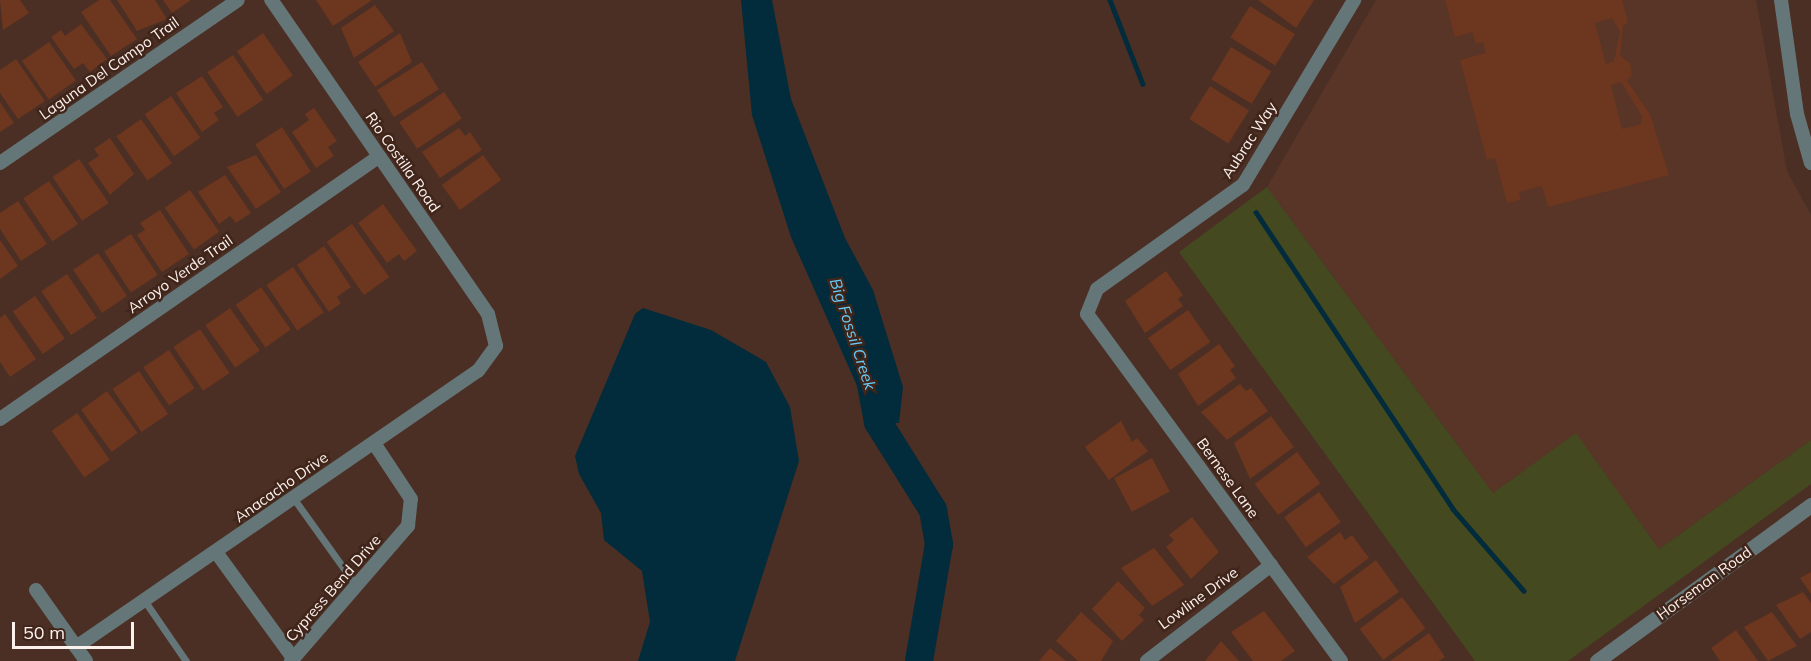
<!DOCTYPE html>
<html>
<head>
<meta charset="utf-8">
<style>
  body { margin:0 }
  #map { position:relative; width:1811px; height:661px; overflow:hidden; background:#4b2f24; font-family:Mulish,sans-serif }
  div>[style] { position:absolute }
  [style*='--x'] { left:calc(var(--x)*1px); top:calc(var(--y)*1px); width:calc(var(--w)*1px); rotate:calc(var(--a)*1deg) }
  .built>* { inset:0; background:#583526 }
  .green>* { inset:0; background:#444920 }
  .water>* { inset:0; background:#022b3b }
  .stream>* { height:4.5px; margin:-2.25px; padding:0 2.25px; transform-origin:2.25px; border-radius:2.25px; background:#022b3b }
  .river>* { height:28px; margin:-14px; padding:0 14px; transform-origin:14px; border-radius:14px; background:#022b3b }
  .building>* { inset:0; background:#6d361e; transform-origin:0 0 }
  .service>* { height:7px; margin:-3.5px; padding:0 3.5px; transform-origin:3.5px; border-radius:3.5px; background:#657679 }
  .minor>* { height:14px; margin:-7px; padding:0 7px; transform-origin:7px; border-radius:7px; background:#657679 }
  .tertiary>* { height:15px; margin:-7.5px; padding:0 7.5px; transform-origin:7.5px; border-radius:7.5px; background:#657679 }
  span { translate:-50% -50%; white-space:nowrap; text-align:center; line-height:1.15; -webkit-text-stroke:5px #40251a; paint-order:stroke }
  .street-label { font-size:15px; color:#fdf1ed }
  .water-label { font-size:16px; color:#66cdfc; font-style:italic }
  .scale { position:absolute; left:12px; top:622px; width:122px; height:27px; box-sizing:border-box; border:3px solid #fdf1ed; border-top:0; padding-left:8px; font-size:18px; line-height:21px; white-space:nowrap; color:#fdf1ed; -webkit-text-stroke:4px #40251a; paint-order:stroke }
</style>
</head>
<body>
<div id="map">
  <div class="built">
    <div style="clip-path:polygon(1376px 0,1756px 0,1787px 171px,1811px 215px,1811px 440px,1659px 549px,1576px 434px,1493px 493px,1267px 187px)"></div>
  </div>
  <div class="green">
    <div style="clip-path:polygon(1267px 187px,1493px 493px,1576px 433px,1659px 549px,1811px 440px,1811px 484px,1568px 661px,1475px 661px,1179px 252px)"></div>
  </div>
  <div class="water">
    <div style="clip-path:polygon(741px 0,772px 0,791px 99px,845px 238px,873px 290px,903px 387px,899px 423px,888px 423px,862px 397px,791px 237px,752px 115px)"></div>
    <div style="clip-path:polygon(643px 308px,711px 330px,766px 362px,790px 407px,799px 461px,735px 661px,638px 661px,650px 622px,642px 571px,604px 540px,601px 513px,579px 474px,575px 456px,635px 314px)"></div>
    <div style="clip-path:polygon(929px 602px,935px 608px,925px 661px,912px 661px,919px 618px)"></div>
  </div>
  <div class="stream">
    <div style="--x:1110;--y:0;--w:90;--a:68.6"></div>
    <div style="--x:1256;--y:212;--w:356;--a:56.4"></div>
    <div style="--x:1453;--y:509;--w:108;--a:49.1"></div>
  </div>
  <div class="river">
    <div style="--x:869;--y:374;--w:49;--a:79.4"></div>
    <div style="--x:878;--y:422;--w:104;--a:58"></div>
    <div style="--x:933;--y:510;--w:35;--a:80"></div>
    <div style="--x:939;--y:544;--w:119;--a:99.7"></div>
  </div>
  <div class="building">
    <div style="clip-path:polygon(0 0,20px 0,29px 13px,3px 30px)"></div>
    <div style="clip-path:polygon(99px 0,110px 0,137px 39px,111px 56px,81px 12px)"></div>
    <div style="clip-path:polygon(117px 0,155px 0,167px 19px,137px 31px)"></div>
    <div style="clip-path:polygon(163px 0,191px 0,172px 13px)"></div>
    <div style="clip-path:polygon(316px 0,372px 0,333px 26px)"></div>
    <div style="clip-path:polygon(1258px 0,1314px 0,1296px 28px)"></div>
    <div style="clip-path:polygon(evenodd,1445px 0,1622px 0,1628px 23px,1623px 25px,1620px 56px,1630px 63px,1632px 75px,1627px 81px,1650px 114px,1669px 175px,1548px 207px,1542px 186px,1519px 192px,1521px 200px,1507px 203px,1495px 158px,1487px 160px,1460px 60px,1486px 53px,1483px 42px,1476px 44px,1472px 32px,1455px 37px,1445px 0,1612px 18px,1620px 32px,1614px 61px,1606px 64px,1595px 23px,1612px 18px,1445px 0,1621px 82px,1642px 116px,1641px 124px,1622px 129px,1611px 85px,1621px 82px)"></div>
    <div style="clip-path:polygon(375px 5px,394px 31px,354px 58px,341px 28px)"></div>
    <div style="left:1250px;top:6px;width:53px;height:37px;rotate:32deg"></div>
    <div style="clip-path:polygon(81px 24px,107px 59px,90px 72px,83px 63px,74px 69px,51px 37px,61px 30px,65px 36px)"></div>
    <div style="left:263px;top:33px;width:52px;height:32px;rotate:55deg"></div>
    <div style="clip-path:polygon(400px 33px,412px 62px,375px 87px,358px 62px)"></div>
    <div style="left:49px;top:42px;width:47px;height:33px;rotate:55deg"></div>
    <div style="left:1231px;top:47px;width:47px;height:38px;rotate:31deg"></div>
    <div style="left:233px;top:55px;width:54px;height:31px;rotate:56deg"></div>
    <div style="clip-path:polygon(16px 59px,45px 101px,18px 119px,0 93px,0 70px)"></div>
    <div style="left:422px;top:62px;width:32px;height:53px;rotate:58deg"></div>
    <div style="clip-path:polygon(202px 76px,223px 107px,214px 113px,219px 120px,202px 132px,176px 93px)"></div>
    <div style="left:1210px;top:86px;width:46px;height:39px;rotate:32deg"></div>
    <div style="left:444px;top:92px;width:32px;height:54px;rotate:56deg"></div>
    <div style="left:171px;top:96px;width:51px;height:32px;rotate:55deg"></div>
    <div style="clip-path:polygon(0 102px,14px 123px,0 132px)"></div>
    <div style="clip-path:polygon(314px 108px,337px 141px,328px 147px,334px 156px,316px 168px,292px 132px,309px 120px,305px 114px)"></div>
    <div style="left:141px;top:119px;width:54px;height:30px;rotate:55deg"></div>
    <div style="left:282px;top:127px;width:53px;height:32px;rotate:57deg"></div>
    <div style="clip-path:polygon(459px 128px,465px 136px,470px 132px,482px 150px,440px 178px,422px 152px)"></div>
    <div style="clip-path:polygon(110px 138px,134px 174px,110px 195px,88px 163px,99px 156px,94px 149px)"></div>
    <div style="clip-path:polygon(256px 155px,281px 192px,256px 209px,227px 167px)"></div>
    <div style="left:483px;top:155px;width:31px;height:51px;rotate:54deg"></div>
    <div style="left:79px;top:159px;width:53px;height:32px;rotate:56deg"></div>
    <div style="clip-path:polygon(225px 175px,251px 213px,236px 223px,230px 216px,219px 224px,198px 192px)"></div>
    <div style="left:49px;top:181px;width:52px;height:31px;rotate:56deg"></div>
    <div style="left:190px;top:190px;width:51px;height:31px;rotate:55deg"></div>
    <div style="clip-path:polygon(18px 201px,47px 244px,21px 261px,0 229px,0 213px)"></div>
    <div style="clip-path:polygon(383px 204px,417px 251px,404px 261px,399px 254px,387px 263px,358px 223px)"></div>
    <div style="clip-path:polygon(160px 210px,189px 254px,162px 272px,137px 235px,145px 230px,140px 223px)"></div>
    <div style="left:352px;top:224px;width:65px;height:31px;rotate:55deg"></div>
    <div style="left:131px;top:234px;width:49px;height:32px;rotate:57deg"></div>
    <div style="clip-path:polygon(0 240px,18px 266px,0 279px)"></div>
    <div style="clip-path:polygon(324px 246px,351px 287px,337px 297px,341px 303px,329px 312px,297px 265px)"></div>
    <div style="left:98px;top:253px;width:52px;height:30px;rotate:56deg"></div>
    <div style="left:293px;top:267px;width:55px;height:32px;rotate:56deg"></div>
    <div style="clip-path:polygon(1166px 271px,1183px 295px,1178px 299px,1183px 306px,1145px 333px,1125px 301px)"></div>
    <div style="left:67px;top:274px;width:53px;height:31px;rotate:56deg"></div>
    <div style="left:261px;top:287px;width:52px;height:31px;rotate:55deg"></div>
    <div style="left:35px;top:296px;width:52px;height:27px;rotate:55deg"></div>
    <div style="left:230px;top:308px;width:52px;height:30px;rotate:55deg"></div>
    <div style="left:1188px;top:310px;width:39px;height:49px;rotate:55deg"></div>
    <div style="clip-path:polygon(5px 314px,36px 359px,10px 377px,0 362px,0 318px)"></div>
    <div style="left:200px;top:329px;width:53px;height:32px;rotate:56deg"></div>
    <div style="clip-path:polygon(1219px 344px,1235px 366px,1230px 370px,1236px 378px,1198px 406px,1178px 374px)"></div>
    <div style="left:169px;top:350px;width:46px;height:31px;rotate:56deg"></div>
    <div style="left:139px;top:371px;width:52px;height:32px;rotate:56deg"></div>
    <div style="clip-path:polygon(1240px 384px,1246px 391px,1251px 388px,1268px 411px,1227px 440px,1201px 412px)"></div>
    <div style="left:107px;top:391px;width:52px;height:32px;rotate:54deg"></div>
    <div style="left:77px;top:413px;width:57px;height:31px;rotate:55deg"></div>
    <div style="clip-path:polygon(1271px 416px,1294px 447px,1250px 479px,1234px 443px)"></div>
    <div style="clip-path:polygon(1121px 421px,1132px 442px,1137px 438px,1148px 451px,1109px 480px,1085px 447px)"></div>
    <div style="left:1297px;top:452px;width:39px;height:53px;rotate:53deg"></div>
    <div style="left:1152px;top:458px;width:38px;height:43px;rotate:62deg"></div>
    <div style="left:1319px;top:492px;width:37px;height:43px;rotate:54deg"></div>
    <div style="clip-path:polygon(1192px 517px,1219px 552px,1191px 579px,1166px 547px,1174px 540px,1169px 535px)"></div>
    <div style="clip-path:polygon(1340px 532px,1345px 540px,1352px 535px,1369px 558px,1334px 584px,1307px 557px)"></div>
    <div style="clip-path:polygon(1154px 548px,1184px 585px,1152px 606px,1121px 568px)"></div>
    <div style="clip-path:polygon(1376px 560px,1399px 592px,1355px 623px,1340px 587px)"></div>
    <div style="clip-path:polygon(1811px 572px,1811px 594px,1800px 578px)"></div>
    <div style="clip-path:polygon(1118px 581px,1145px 608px,1139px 615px,1144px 620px,1122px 641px,1092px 609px)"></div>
    <div style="clip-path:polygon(1803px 592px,1811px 603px,1811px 632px,1800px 639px,1776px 605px)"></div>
    <div style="left:1402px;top:597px;width:39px;height:53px;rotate:53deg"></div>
    <div style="clip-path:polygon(1264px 611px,1295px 651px,1281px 661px,1253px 661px,1231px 632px)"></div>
    <div style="clip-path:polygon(1081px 612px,1113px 641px,1101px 661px,1078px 661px,1056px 641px)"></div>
    <div style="clip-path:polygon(1772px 612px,1797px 646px,1768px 661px,1744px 627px)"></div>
    <div style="clip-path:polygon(1736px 630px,1758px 661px,1720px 661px,1711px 648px)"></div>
    <div style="clip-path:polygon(1429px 633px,1445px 657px,1439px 661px,1390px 661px)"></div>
    <div style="clip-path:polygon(1221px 641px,1239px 661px,1205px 661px)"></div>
    <div style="clip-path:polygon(1050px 648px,1066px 661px,1039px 661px)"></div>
  </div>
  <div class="service">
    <div style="--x:294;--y:499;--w:108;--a:54.4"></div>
    <div style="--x:144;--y:600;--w:74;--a:55.5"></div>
  </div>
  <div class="minor">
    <div style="--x:1781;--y:0;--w:115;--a:82"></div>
    <div style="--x:1797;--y:114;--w:51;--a:74.1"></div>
    <div style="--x:0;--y:163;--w:288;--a:-34.4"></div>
    <div style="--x:0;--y:419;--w:461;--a:-34.7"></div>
    <div style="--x:216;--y:552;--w:131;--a:54"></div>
    <div style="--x:36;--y:590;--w:87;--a:54.8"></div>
    <div style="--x:76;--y:647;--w:488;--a:-34.5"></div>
    <div style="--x:478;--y:371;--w:31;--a:-54"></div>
    <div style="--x:496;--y:346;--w:33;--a:-104"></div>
    <div style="--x:488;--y:314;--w:382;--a:-124.6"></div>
    <div style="--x:291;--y:661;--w:179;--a:-49.1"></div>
    <div style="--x:408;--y:526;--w:27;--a:-84"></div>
    <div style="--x:411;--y:499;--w:67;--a:-123.5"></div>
    <div style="--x:1147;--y:661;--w:157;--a:-37.7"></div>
    <div style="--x:1341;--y:661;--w:430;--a:-126.2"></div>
    <div style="--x:1087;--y:314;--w:27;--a:-68"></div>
    <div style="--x:1097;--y:289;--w:179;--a:-35.5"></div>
    <div style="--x:1243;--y:185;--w:216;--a:-59"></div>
  </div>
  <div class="tertiary">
    <div style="--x:1597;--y:661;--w:265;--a:-36.1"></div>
  </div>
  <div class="street-label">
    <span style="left:109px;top:68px;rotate:-35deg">Laguna Del Campo Trail</span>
    <span style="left:1249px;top:140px;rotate:-57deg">Aubrac Way</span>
    <span style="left:403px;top:162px;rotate:55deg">Rio Costilla Road</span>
    <span style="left:180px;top:274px;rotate:-35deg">Arroyo Verde Trail</span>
    <span style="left:1228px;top:478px;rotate:54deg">Bernese Lane</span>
    <span style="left:281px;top:487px;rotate:-35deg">Anacacho Drive</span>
    <span style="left:1704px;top:583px;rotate:-36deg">Horseman Road</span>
    <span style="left:333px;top:588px;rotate:-49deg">Cypress Bend Drive</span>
    <span style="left:1198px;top:598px;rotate:-36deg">Lowline Drive</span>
  </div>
  <div class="water-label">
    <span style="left:853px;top:334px;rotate:72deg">Big Fossil Creek</span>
  </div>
  <div class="scale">50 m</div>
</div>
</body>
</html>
